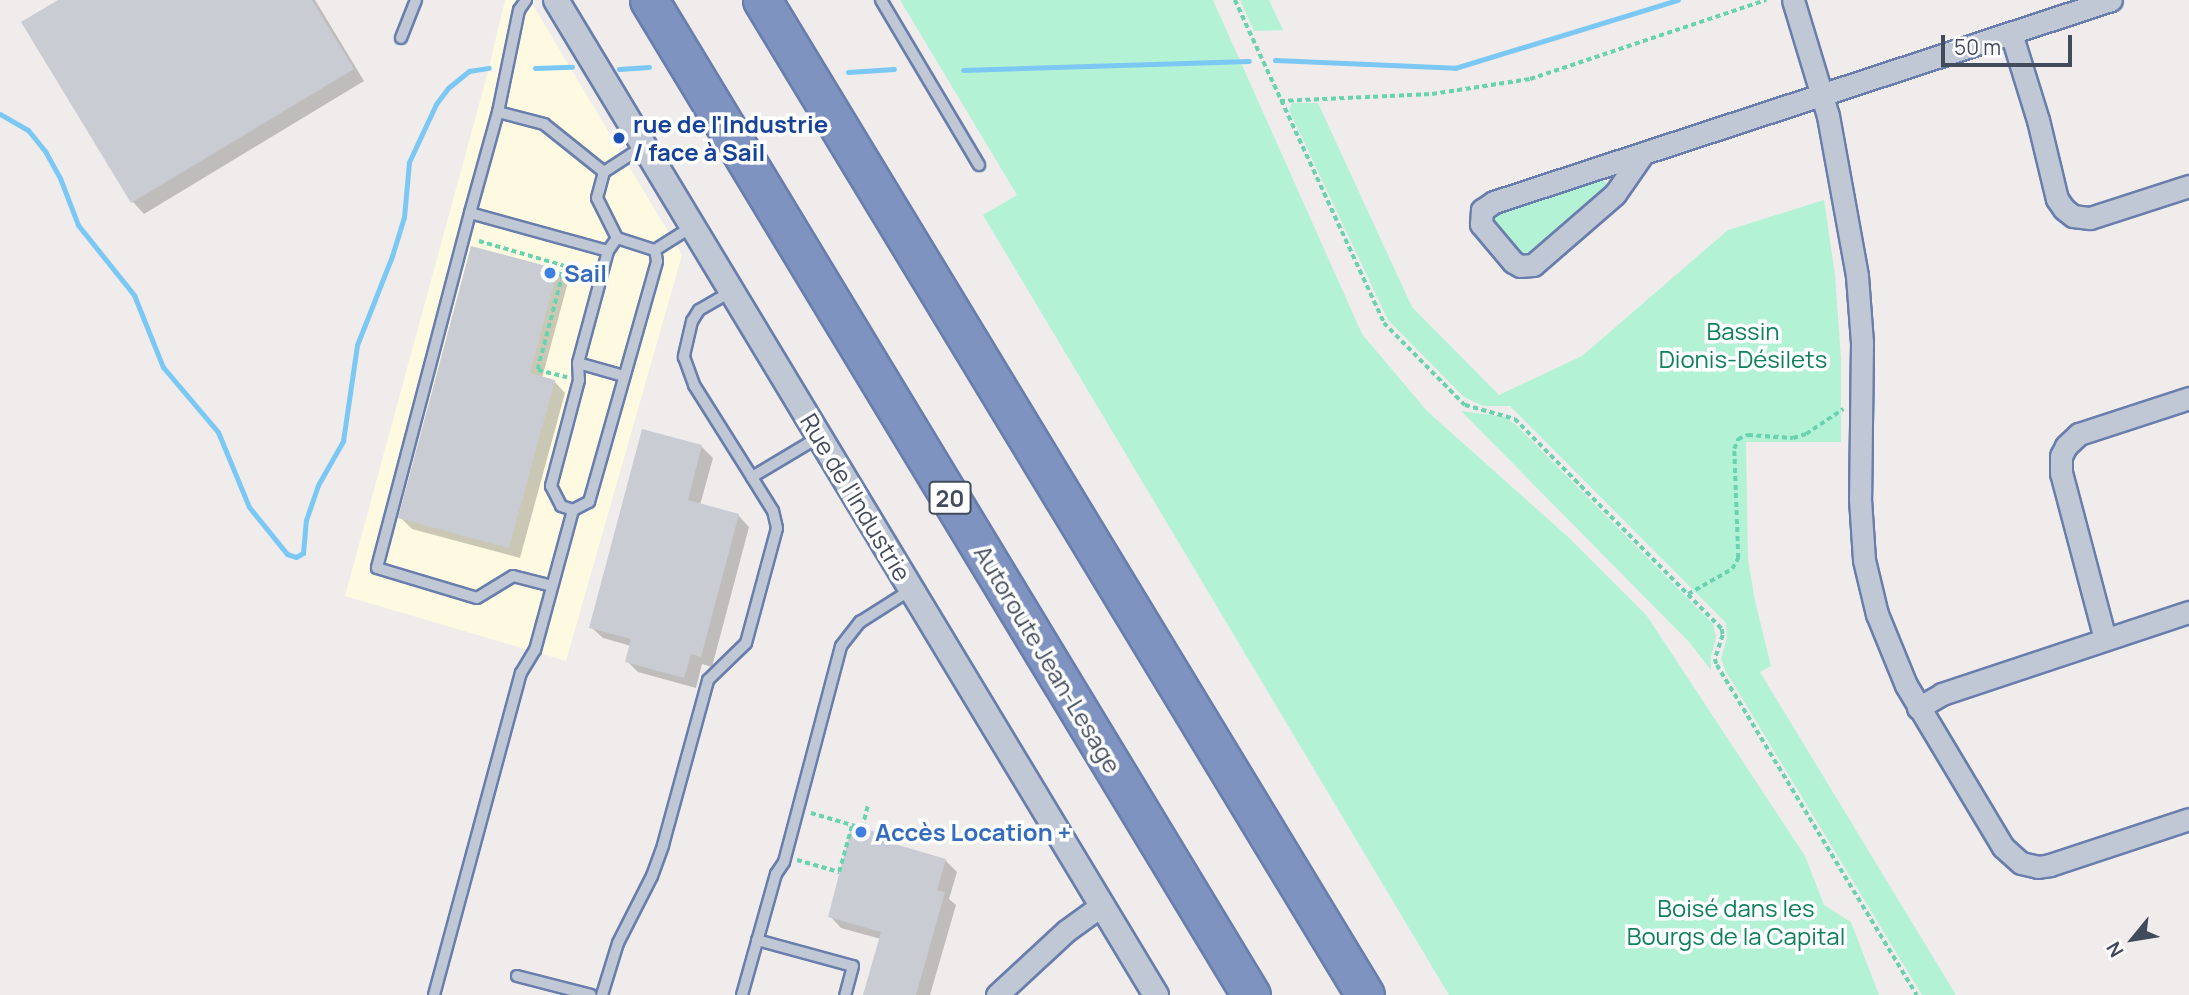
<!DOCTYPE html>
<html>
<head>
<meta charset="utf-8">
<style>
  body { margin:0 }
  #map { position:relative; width:2189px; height:995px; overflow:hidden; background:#efeceb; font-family:Manrope,sans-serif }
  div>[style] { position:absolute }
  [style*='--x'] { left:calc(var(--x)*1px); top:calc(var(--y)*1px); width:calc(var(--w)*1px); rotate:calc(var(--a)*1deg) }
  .commercial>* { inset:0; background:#fdfae1 }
  .green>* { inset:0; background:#b4f2d6 }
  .shadow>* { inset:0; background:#0003 }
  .stream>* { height:5px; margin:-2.5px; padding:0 2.5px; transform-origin:2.5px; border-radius:2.5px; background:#7cc8f4 }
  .building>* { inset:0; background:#caccd4 }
  .path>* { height:3.5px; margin-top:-1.75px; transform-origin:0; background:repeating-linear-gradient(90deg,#69d3b0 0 5px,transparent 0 8.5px) }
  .roads { filter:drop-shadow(2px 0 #697eac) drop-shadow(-2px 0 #697eac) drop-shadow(0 2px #697eac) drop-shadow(0 -2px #697eac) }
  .service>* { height:10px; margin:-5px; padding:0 5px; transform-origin:5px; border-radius:5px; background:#c0c8d5 }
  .minor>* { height:21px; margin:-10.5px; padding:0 10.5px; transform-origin:10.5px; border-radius:10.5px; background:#c0c8d5 }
  .tertiary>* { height:24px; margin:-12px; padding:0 12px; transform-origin:12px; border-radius:12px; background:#c0c8d5 }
  .motorway>* { height:37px; margin:-18.5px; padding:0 18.5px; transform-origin:18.5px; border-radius:18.5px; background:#7e93c0 }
  .dots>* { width:19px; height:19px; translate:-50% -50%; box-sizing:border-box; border:4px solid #fff; border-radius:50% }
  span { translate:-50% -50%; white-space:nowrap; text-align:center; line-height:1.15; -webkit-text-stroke:7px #fff; paint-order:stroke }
  .shield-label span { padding:2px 5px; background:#fff; border:2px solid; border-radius:5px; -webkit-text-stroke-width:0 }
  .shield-label { font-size:23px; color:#424b5b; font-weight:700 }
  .transit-label { font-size:24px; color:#164399; font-weight:700 }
  .left { translate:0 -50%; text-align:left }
  .shop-label { font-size:24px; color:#366cbe; font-weight:700 }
  .park-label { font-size:24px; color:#0e815a }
  .street-label { font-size:24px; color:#424b5b }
  .north { position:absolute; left:2098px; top:904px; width:70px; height:70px; -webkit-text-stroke:5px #fff; paint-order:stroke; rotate:240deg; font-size:19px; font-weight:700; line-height:28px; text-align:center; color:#424b5b }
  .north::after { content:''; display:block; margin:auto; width:24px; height:32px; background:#424b5b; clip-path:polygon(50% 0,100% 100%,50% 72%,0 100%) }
  .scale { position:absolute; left:1941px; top:35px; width:131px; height:32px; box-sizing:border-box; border:4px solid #424b5b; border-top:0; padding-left:9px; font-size:21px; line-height:24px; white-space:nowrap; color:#424b5b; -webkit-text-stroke:5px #fff; paint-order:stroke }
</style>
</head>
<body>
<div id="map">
  <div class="commercial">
    <div style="clip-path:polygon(505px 0,530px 0,682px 255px,566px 661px,345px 596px,486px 79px)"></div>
  </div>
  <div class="green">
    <div style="clip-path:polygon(900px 0,1213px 0,1362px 334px,1427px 411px,1567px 536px,1647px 616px,1805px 856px,1824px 905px,1851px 922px,1879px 995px,1449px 995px,983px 215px,1017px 195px)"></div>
    <div style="clip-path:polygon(1240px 0,1269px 0,1283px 30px,1254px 31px)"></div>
    <div style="clip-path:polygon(1292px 103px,1318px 103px,1412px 307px,1499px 395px,1582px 356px,1728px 230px,1824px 200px,1835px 275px,1841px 359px,1841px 442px,1746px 442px,1748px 559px,1755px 601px,1771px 666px,1760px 672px,1956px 995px,1922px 995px,1725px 670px,1721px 658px,1727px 638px,1726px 623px,1510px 406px,1483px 406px,1464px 397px,1388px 320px,1289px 110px)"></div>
    <div style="clip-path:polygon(1600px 178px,1607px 183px,1607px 189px,1530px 255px,1520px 253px,1493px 223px,1493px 216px,1499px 211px)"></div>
    <div style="clip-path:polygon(1461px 411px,1505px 417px,1516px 425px,1713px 624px,1716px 637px,1711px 657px,1711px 670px,1689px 642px)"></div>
  </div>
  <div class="shadow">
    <div style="clip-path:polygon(62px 0,315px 0,364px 81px,144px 214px,133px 202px,24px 23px)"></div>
    <div style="clip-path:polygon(557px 271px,568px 282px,542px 378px,554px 381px,565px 393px,520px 558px,412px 529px,400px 517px)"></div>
    <div style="clip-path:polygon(643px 431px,702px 447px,713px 458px,700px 505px,738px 515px,749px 527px,712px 667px,702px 664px,696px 688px,638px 672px,627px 661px,631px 646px,603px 638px,591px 627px)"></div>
    <div style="clip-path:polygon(888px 837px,897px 846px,945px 860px,957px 872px,949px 899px,956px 905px,930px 995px,865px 995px,881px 939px,841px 928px,830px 916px)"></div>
  </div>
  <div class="stream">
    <div style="--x:1275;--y:60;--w:180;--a:2.5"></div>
    <div style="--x:1455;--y:68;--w:233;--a:-17"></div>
    <div style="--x:535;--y:68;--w:37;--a:-2"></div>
    <div style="--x:619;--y:69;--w:30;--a:-4"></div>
    <div style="--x:963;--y:70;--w:286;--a:-1.8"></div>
    <div style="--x:848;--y:72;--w:46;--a:-3.7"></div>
    <div style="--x:0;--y:114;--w:32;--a:30"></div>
    <div style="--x:28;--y:130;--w:27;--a:51"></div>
    <div style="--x:45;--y:151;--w:31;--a:61"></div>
    <div style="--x:60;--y:178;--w:50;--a:69"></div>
    <div style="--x:78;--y:225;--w:90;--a:51.3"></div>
    <div style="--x:134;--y:295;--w:78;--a:68.1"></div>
    <div style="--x:163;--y:367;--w:85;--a:49.8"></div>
    <div style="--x:218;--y:432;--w:81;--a:67.5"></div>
    <div style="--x:249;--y:507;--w:60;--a:51"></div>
    <div style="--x:287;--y:554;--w:9;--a:18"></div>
    <div style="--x:296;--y:557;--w:8;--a:-30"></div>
    <div style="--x:303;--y:553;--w:33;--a:-85"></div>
    <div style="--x:306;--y:520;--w:37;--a:-71"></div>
    <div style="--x:318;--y:485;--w:51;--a:-60.4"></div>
    <div style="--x:343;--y:441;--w:97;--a:-81.7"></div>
    <div style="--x:357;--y:345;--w:96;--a:-68.5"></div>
    <div style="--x:392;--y:256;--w:41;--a:-72.9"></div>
    <div style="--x:404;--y:217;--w:55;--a:-84.8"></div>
    <div style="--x:409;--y:162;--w:64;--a:-65"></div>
    <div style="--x:436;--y:104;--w:20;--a:-53"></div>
    <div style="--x:448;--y:88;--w:27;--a:-39"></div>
    <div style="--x:469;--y:71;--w:20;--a:-9"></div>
  </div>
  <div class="building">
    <div style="clip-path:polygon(58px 0,312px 0,354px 69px,131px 203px,21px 22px)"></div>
    <div style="clip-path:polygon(471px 246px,558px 269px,530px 373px,555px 380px,509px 548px,398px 518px)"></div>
    <div style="clip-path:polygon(642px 429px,702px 445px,688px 500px,739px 514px,701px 657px,691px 654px,684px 678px,625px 662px,631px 639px,589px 628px)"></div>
    <div style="clip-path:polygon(852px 825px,889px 836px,888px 842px,946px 859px,937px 890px,945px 892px,916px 995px,863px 995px,881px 932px,828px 917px)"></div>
  </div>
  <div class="path">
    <div style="--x:1235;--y:0;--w:356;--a:65.2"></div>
    <div style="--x:1384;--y:323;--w:115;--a:45.4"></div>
    <div style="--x:1465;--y:405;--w:52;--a:15.6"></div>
    <div style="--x:1515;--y:419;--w:295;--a:45.4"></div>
    <div style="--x:1722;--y:629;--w:6;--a:81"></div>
    <div style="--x:1723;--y:635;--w:25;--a:108"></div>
    <div style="--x:1715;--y:659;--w:6;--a:72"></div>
    <div style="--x:1717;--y:665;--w:386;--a:58.8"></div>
    <div style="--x:1280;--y:101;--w:152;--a:-2.6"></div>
    <div style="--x:1432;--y:94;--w:99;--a:-8.7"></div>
    <div style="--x:1530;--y:79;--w:249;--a:-18.5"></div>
    <div style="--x:479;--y:241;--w:90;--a:16.2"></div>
    <div style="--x:565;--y:266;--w:107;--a:104.6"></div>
    <div style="--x:538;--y:370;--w:30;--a:14"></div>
    <div style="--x:557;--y:273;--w:33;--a:16"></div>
    <div style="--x:1688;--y:594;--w:51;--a:-29.6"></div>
    <div style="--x:1732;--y:569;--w:13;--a:-61"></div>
    <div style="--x:1738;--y:558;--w:109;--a:-92.1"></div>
    <div style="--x:1734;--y:449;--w:11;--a:-68"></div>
    <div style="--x:1738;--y:439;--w:11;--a:-22"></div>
    <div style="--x:1748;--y:435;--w:45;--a:3.8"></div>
    <div style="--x:1793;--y:438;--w:14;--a:-17"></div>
    <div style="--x:1806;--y:434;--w:45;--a:-34"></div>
    <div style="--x:811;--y:813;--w:53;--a:16.4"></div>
    <div style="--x:862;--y:828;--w:25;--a:-76"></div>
    <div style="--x:797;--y:860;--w:44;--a:15.9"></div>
    <div style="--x:839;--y:872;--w:49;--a:-74.5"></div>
  </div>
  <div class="roads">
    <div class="service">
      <div style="--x:526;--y:0;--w:12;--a:125"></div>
      <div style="--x:519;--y:10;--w:104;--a:101.6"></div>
      <div style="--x:498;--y:112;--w:48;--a:14.6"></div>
      <div style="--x:544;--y:124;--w:77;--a:38.7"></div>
      <div style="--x:881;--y:0;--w:192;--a:59.3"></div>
      <div style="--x:401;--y:38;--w:41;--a:-68.5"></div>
      <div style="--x:498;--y:112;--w:105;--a:105.5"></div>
      <div style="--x:470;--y:213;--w:143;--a:15.4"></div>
      <div style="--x:644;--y:146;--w:48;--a:147"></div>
      <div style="--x:604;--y:172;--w:27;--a:105"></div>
      <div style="--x:597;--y:198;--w:45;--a:63.4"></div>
      <div style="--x:617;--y:238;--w:40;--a:18"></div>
      <div style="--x:655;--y:250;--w:45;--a:-32.3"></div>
      <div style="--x:470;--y:213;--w:367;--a:104.7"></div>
      <div style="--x:377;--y:568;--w:104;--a:16.7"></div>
      <div style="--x:477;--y:598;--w:42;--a:-31.4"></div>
      <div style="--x:513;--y:576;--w:40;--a:14.4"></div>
      <div style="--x:617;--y:238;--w:16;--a:125"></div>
      <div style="--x:608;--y:251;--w:35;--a:105"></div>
      <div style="--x:599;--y:285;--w:81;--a:105.1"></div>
      <div style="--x:578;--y:363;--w:17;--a:87"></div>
      <div style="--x:579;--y:380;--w:110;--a:104.8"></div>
      <div style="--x:551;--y:486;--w:22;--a:63"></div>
      <div style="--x:561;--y:506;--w:13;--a:18"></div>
      <div style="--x:573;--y:510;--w:18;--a:-27"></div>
      <div style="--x:589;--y:502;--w:250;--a:-74.2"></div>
      <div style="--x:657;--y:261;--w:11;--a:-100"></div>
      <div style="--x:732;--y:291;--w:38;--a:150"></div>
      <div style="--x:699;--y:310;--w:13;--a:122"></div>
      <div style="--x:692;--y:321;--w:37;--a:103"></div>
      <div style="--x:684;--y:357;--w:30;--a:70"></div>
      <div style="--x:694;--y:385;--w:109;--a:57.8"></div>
      <div style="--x:752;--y:477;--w:78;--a:-30.8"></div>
      <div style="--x:578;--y:363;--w:48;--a:15.8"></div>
      <div style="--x:757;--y:940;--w:99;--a:15.2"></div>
      <div style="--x:853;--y:966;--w:30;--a:105"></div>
      <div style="--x:517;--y:976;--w:76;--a:14.4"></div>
      <div style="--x:434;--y:995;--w:334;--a:-74.9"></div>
      <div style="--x:521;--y:673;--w:27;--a:-59"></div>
      <div style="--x:535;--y:650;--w:145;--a:-74.8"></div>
      <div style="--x:602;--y:995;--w:54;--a:-72.9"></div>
      <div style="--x:618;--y:943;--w:75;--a:-63.1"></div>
      <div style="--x:652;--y:876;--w:33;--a:-70"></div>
      <div style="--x:663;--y:845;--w:171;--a:-74.7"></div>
      <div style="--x:708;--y:680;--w:53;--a:-44.2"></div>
      <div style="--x:746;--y:643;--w:119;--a:-74.9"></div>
      <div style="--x:777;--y:528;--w:17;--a:-103"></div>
      <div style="--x:773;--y:511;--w:40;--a:-122"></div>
      <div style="--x:742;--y:995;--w:126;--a:-74.3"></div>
      <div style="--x:776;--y:874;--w:14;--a:-56"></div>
      <div style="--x:784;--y:862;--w:223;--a:-75.2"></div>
      <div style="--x:841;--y:646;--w:31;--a:-52"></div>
      <div style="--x:860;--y:622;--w:62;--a:-32.4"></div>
    </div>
    <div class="minor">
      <div style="--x:1793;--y:0;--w:121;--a:73.2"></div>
      <div style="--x:1828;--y:116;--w:163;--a:79.7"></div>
      <div style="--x:1857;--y:276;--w:67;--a:85.7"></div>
      <div style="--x:1862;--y:343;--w:156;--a:90.7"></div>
      <div style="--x:1860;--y:499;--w:61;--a:86.2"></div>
      <div style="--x:1864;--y:560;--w:56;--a:76.5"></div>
      <div style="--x:1877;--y:614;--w:77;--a:67.8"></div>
      <div style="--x:1906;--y:685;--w:189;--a:59.1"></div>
      <div style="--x:2003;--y:847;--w:24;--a:42"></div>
      <div style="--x:2021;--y:863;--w:17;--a:13"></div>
      <div style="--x:2038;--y:867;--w:12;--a:-9"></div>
      <div style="--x:2050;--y:865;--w:146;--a:-18.3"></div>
      <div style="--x:2011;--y:33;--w:91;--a:72.8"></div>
      <div style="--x:2038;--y:120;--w:81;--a:76.5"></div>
      <div style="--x:2057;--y:199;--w:12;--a:55"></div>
      <div style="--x:2064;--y:209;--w:11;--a:38"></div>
      <div style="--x:2073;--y:216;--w:17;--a:7"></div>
      <div style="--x:2090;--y:218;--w:104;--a:-17.9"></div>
      <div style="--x:1642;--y:155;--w:47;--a:124.7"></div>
      <div style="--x:1615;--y:194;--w:108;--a:139.1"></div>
      <div style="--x:1533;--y:265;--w:13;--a:176"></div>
      <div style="--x:1520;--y:266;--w:8;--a:-150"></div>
      <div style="--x:1513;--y:262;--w:50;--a:-130.1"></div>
      <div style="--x:1481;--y:224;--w:14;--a:-86"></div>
      <div style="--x:1482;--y:210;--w:14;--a:-34"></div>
      <div style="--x:1494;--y:202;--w:649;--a:-18.13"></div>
      <div style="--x:2105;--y:639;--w:172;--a:-104.8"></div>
      <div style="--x:2061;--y:473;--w:17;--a:-90"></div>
      <div style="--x:2061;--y:456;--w:11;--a:-63"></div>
      <div style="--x:2066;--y:446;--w:18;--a:-43"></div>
      <div style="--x:2079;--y:434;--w:116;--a:-18.1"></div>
      <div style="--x:1918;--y:708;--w:28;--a:-30"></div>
      <div style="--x:1942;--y:694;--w:260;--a:-18.4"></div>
      <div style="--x:997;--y:995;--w:94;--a:-42.8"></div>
      <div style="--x:1066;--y:931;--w:44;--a:-35.8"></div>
    </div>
    <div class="tertiary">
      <div style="--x:556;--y:0;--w:1162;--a:58.91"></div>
    </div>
    <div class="motorway">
      <div style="--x:649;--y:0;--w:1163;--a:58.83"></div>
      <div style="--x:762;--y:0;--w:1163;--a:58.78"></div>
    </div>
  </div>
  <div class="dots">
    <div style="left:619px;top:138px;background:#1a4fb4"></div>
    <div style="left:550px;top:273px;background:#3f7fe0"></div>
    <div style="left:861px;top:832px;background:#3f7fe0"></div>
  </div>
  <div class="shield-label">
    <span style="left:950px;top:498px">20</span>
  </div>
  <div class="transit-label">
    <span class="left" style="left:633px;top:138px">rue de l'Industrie<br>/ face à Sail</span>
  </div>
  <div class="shop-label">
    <span class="left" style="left:564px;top:273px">Sail</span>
    <span class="left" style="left:875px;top:832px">Accès Location +</span>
  </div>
  <div class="park-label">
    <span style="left:1743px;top:345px">Bassin<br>Dionis-Désilets</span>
    <span style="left:1736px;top:922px">Boisé dans les<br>Bourgs de la Capital</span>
  </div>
  <div class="street-label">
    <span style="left:856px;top:497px;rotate:59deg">Rue de l'Industrie</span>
    <span style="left:1048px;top:659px;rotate:59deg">Autoroute Jean-Lesage</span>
  </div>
  <div class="north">N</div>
  <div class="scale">50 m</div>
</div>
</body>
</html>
